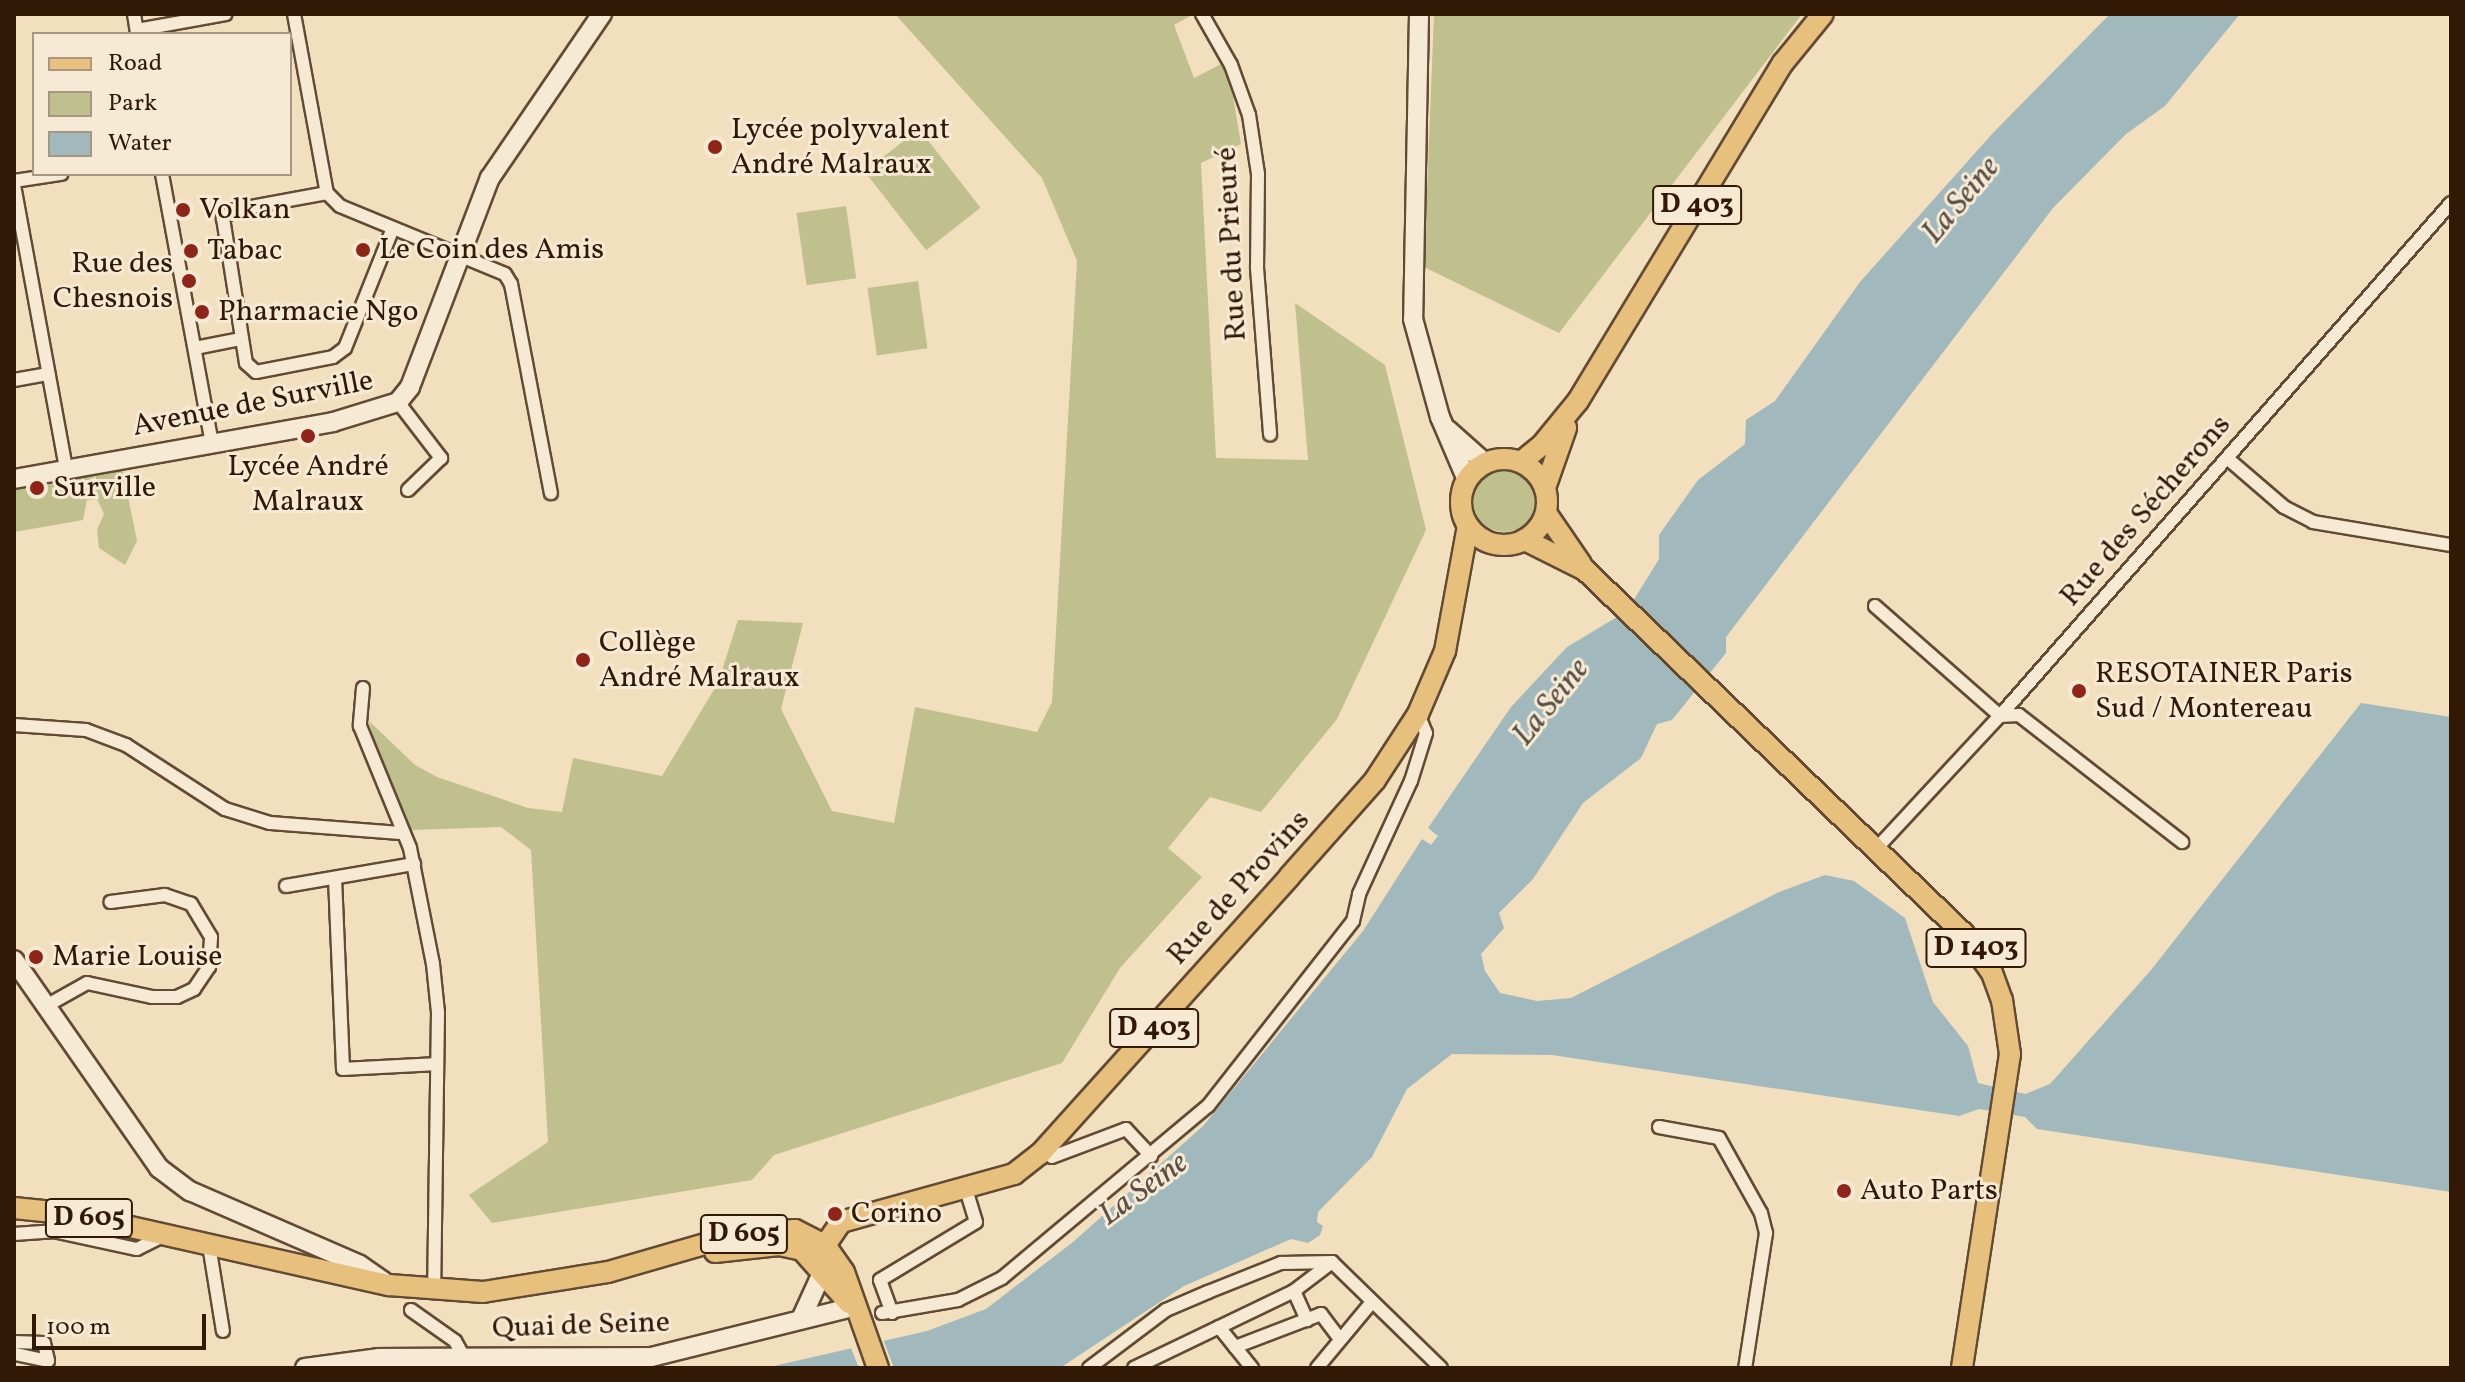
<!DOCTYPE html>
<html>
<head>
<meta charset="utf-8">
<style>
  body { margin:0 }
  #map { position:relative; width:2465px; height:1382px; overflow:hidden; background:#f1dfbd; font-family:Vollkorn,serif }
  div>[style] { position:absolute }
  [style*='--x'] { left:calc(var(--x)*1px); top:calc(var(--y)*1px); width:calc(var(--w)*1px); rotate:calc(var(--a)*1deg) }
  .green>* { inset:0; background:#bfc08d; transform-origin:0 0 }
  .round { border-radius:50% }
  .water>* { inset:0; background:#a1b9bd }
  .pier>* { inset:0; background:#f1dfbd }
  .roads { filter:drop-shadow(2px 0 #624a34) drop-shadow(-2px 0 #624a34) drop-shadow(0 2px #624a34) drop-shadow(0 -2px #624a34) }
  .street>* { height:12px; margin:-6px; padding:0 6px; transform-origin:6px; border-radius:6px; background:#f6ead4 }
  .secondary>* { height:18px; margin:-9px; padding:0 9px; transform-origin:9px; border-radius:9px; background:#f6ead4 }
  .primary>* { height:20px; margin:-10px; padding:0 10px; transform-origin:10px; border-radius:10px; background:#e8c07e }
  .primary>.ring { margin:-10px; padding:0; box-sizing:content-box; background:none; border:20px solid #e8c07e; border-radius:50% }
  .dots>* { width:22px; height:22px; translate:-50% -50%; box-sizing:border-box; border:4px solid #f6ead4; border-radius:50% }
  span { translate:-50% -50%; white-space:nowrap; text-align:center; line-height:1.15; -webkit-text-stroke:6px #f6ead4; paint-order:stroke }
  .shield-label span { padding:2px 6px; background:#f6ead4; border:2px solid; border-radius:6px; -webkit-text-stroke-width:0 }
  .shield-label { font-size:28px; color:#321906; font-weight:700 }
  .poi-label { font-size:30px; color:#321906 }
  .left { translate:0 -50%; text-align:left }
  .right { translate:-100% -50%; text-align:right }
  .street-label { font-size:30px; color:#321906 }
  .water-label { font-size:32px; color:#595146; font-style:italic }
  .frame { position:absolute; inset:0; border:16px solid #321906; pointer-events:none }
  .legend { position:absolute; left:32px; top:32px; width:260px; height:144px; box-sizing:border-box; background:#f6ead4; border:2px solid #a89682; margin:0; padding:10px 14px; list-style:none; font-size:24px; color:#321906 }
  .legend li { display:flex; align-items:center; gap:16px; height:40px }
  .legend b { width:40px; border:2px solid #a89682 }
  .scale { position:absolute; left:32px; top:1314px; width:174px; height:36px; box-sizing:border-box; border:4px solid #321906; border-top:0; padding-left:10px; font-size:24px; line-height:28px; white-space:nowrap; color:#321906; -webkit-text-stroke:6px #f6ead4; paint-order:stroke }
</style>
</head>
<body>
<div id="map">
  <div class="green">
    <div style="clip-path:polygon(895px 14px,1194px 14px,1174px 25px,1194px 78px,1227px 61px,1241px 144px,1201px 163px,1216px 458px,1308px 460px,1295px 303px,1385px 365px,1426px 530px,1337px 719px,1261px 812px,1210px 797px,1168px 848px,1202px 877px,1120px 968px,1062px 1063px,774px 1155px,752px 1180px,492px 1223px,469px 1195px,548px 1142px,531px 850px,501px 827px,411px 830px,384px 782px,369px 721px,415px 765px,437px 777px,528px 808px,562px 812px,573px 758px,662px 776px,718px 683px,738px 620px,803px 623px,781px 709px,832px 811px,894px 823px,915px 707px,1037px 732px,1052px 702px,1077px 261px,1042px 178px)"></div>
    <div style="clip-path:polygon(1434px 14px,1802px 14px,1559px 333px,1424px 267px)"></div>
    <div style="left:919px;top:129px;width:100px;height:69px;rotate:52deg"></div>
    <div style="left:846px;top:206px;width:73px;height:50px;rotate:82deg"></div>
    <div style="left:918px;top:281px;width:68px;height:51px;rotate:82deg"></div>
    <div style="clip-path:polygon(122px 467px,137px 541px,125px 565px,99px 548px,97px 530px,104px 514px,97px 499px,87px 500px,83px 520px,14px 532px,14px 487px)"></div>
    <div class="round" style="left:1473px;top:468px;width:64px;height:64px"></div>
  </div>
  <div class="water">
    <div style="clip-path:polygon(2110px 14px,2240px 14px,2165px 106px,2126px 134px,2053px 208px,1726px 637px,1726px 653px,1672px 720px,1657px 724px,1641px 758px,1583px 803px,1533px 879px,1499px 913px,1504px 928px,1481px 954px,1485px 971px,1500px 993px,1537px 1001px,1571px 998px,1779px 892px,1825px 875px,1854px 881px,1905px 918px,1933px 1002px,1968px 1046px,1978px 1083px,2025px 1094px,2050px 1084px,2151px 970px,2361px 703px,2451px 717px,2451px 1192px,2037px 1129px,2025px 1117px,1979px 1109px,1959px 1116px,1552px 1055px,1452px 1054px,1407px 1089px,1372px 1157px,1318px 1212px,1317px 1222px,1323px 1226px,1320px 1235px,1308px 1243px,1291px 1239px,1184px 1286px,1060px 1368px,765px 1368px,927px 1331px,986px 1309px,1073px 1242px,1203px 1126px,1363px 931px,1422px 839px,1431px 845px,1438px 836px,1428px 828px,1511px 707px,1567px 647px,1627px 611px,1659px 559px,1659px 535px,1698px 480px,1745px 444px,1746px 420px,1775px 401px,1860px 282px,1992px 134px)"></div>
  </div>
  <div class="pier">
    <div style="clip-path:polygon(881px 1334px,894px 1368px,859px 1368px,849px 1343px)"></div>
  </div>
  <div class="roads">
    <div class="street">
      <div style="--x:134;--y:14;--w:20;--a:81"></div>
      <div style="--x:294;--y:14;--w:182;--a:79.6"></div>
      <div style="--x:327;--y:193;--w:95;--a:169.6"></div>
      <div style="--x:234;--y:210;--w:14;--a:144"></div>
      <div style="--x:223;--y:218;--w:147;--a:81"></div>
      <div style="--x:246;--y:363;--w:13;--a:42"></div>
      <div style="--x:256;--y:372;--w:78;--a:-11"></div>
      <div style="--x:333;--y:357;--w:15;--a:-37"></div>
      <div style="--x:345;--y:348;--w:129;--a:-68.2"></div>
      <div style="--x:1202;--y:14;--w:59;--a:60.4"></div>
      <div style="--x:1231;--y:65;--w:53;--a:70.2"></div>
      <div style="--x:1249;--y:115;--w:60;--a:81.3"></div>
      <div style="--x:1258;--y:174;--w:94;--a:90.6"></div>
      <div style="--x:1257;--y:268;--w:167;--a:85.5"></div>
      <div style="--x:137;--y:30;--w:90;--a:-10.2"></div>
      <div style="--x:162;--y:174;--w:274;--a:79.5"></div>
      <div style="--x:14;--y:181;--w:48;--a:-8.5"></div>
      <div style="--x:14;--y:185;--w:289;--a:79.6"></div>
      <div style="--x:327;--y:193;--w:18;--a:45"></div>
      <div style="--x:340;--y:206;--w:178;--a:22.4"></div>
      <div style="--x:505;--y:274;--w:12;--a:59"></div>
      <div style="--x:511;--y:284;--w:213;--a:79.2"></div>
      <div style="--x:195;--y:348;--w:47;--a:-11.1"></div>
      <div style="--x:14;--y:380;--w:35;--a:-10"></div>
      <div style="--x:398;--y:402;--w:71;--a:52.5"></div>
      <div style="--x:441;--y:458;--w:46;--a:135.9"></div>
      <div style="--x:2227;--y:458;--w:75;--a:40.7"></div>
      <div style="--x:2284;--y:507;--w:33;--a:27"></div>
      <div style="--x:2313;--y:522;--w:140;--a:9.5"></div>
      <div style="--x:1875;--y:606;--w:167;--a:41.3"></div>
      <div style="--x:2000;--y:716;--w:19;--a:-3"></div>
      <div style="--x:2019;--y:715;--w:207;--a:37.9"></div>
      <div style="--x:363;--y:688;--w:38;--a:95"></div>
      <div style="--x:360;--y:726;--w:132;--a:67.7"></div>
      <div style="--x:410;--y:848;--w:118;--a:78.8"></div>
      <div style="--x:433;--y:964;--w:48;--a:84.1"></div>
      <div style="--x:438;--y:1012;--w:278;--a:90.8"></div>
      <div style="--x:14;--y:725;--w:72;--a:4"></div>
      <div style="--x:86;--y:730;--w:43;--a:20.6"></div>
      <div style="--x:126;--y:745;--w:118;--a:32.9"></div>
      <div style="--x:225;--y:809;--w:47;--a:17.3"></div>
      <div style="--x:270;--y:823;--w:131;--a:4.4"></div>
      <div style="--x:1876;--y:849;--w:191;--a:-47.1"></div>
      <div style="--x:2006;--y:709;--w:674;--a:-48.67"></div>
      <div style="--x:335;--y:878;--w:191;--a:87.6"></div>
      <div style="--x:343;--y:1069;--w:94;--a:-3"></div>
      <div style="--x:286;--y:886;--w:130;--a:-9.8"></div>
      <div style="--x:46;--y:1006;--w:47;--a:-29.3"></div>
      <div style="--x:87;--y:983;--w:66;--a:12.2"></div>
      <div style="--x:152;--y:997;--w:25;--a:0"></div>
      <div style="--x:177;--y:997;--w:19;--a:-25"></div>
      <div style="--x:194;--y:989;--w:27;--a:-56"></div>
      <div style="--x:209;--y:967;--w:30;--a:-86"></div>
      <div style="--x:211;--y:937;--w:39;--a:-121"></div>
      <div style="--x:191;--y:904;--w:28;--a:-161"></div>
      <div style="--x:165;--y:895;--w:55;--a:172.7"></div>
      <div style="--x:1659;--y:1127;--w:61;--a:10.4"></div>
      <div style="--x:1719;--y:1138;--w:86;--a:60.8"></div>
      <div style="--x:1761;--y:1213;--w:21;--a:76"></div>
      <div style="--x:1766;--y:1233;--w:137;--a:98.8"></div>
      <div style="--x:1044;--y:1149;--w:11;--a:45"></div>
      <div style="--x:1052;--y:1157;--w:79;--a:-20.7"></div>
      <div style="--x:1126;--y:1129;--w:37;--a:47"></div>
      <div style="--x:14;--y:1234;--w:39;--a:-4"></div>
      <div style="--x:53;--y:1231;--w:86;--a:12.1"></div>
      <div style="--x:137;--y:1249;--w:28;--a:-27"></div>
      <div style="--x:209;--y:1245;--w:87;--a:80.8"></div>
      <div style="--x:1332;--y:1262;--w:152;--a:44.2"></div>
      <div style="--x:1294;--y:1291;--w:32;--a:66"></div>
      <div style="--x:411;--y:1310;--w:54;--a:35.2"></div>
      <div style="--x:455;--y:1341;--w:18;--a:61"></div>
      <div style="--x:882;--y:1313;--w:77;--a:-9.7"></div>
      <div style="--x:958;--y:1300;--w:49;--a:-26.6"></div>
      <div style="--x:1002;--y:1278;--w:268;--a:-39.9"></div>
      <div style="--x:1208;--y:1106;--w:235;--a:-51.9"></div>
      <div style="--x:1353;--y:921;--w:28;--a:-77"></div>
      <div style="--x:1359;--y:894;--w:124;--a:-65.3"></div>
      <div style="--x:1411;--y:781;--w:50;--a:-72.6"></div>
      <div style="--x:1426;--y:733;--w:21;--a:-113"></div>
      <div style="--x:892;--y:1313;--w:35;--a:-110"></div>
      <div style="--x:880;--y:1280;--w:112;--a:-31.1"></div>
      <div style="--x:976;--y:1222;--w:34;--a:-107"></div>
      <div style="--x:1219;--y:1327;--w:53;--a:51.2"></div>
      <div style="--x:14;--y:1342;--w:30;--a:2"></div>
      <div style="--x:44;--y:1343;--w:18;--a:77"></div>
      <div style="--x:48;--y:1361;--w:35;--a:-168"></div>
      <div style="--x:1235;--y:1347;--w:92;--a:-21"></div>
      <div style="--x:1321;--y:1314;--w:31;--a:53"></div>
      <div style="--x:1089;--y:1368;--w:96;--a:-37"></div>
      <div style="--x:1166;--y:1310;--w:46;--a:-23.2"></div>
      <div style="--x:1208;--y:1292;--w:79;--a:-21.7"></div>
      <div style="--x:1281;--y:1263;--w:51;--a:-1.1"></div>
      <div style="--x:1134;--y:1368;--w:178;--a:-25.7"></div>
      <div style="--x:1294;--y:1291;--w:48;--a:-37.3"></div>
      <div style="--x:1317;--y:1368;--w:86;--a:-50.2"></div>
    </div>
    <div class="secondary">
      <div style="--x:1419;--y:14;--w:305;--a:91.1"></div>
      <div style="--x:1413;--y:319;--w:102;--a:74.6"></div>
      <div style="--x:1440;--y:417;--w:69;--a:66.8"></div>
      <div style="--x:1448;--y:430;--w:50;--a:41.7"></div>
      <div style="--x:14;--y:479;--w:324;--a:-10.1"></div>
      <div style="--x:333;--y:422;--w:68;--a:-17.1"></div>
      <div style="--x:398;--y:402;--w:19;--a:-51"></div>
      <div style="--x:410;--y:387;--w:224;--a:-69.1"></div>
      <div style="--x:490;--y:178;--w:199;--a:-55.7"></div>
      <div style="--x:14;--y:960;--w:254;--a:55.1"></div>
      <div style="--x:159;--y:1168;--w:39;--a:37"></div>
      <div style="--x:190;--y:1191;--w:185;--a:23.5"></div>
      <div style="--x:360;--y:1265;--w:29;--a:35"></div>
      <div style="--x:802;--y:1317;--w:51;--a:-65.5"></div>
      <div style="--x:305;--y:1368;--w:75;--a:-7.7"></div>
      <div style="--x:379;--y:1358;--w:272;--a:-0.2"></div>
      <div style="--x:651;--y:1357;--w:208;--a:-13.9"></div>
    </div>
    <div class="primary">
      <div class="ring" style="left:1461px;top:459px;width:66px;height:66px"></div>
      <div style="--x:1521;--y:462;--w:26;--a:-39"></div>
      <div style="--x:1541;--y:446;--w:58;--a:-50.6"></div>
      <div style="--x:1578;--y:401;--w:395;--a:-58.8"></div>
      <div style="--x:1783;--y:63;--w:63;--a:-50.8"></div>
      <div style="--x:1545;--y:488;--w:64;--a:-70.7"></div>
      <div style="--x:1546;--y:513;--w:62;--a:55.5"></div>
      <div style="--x:1525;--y:540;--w:67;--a:26.6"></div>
      <div style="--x:1585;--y:570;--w:525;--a:43.84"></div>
      <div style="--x:1964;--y:934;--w:48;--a:54.3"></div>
      <div style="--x:1992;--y:973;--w:29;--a:70"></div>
      <div style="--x:2002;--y:1000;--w:55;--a:81.6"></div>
      <div style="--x:2010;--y:1054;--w:318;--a:98.7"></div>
      <div style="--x:14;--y:1208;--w:59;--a:5.8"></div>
      <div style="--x:73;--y:1214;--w:324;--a:12.7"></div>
      <div style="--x:389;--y:1285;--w:94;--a:4.3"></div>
      <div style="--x:483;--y:1292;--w:127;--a:-9.1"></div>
      <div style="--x:608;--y:1272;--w:137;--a:-16.1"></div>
      <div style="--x:740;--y:1234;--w:55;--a:-4.2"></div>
      <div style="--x:795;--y:1230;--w:34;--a:27"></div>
      <div style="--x:825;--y:1245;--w:33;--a:55"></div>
      <div style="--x:844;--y:1272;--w:102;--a:70.5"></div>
      <div style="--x:715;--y:1252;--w:64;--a:-6.2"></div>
      <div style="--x:779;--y:1245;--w:24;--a:12"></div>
      <div style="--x:802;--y:1250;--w:71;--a:48.4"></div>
      <div style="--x:815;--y:1260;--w:46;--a:-55.6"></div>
      <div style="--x:841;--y:1222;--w:180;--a:-15.5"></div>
      <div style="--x:1014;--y:1174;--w:33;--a:-38"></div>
      <div style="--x:1040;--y:1154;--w:372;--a:-48"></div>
      <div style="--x:1289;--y:877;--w:130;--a:-48.4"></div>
      <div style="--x:1375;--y:780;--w:79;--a:-56.9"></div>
      <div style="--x:1418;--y:714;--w:69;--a:-66.8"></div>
      <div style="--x:1445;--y:651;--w:127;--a:-79.6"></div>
    </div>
  </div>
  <div class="dots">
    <div style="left:715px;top:147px;background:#8f2418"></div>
    <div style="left:183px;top:210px;background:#8f2418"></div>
    <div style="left:363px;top:250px;background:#8f2418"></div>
    <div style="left:191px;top:251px;background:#8f2418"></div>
    <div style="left:189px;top:281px;background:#8f2418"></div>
    <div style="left:202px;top:312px;background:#8f2418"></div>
    <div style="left:308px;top:436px;background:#8f2418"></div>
    <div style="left:37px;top:488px;background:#8f2418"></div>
    <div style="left:583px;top:660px;background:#8f2418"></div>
    <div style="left:2079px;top:691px;background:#8f2418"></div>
    <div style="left:36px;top:957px;background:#8f2418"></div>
    <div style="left:1844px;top:1191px;background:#8f2418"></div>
    <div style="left:835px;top:1214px;background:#8f2418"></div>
  </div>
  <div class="shield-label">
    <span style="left:1697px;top:205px">D 403</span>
    <span style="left:1976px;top:948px">D 1403</span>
    <span style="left:1154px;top:1028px">D 403</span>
    <span style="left:89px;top:1218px">D 605</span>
    <span style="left:744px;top:1234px">D 605</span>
  </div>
  <div class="poi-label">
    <span class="left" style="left:731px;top:147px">Lycée polyvalent<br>André Malraux</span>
    <span class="left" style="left:199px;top:210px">Volkan</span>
    <span class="left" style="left:379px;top:250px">Le Coin des Amis</span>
    <span class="left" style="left:207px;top:251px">Tabac</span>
    <span class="right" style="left:173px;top:281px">Rue des<br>Chesnois</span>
    <span class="left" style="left:218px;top:312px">Pharmacie Ngo</span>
    <span style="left:308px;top:484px">Lycée André<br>Malraux</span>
    <span class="left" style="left:53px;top:488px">Surville</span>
    <span class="left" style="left:599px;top:660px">Collège<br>André Malraux</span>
    <span class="left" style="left:2095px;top:691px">RESOTAINER Paris<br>Sud / Montereau</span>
    <span class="left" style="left:52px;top:957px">Marie Louise</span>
    <span class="left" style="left:1860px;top:1191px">Auto Parts</span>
    <span class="left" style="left:851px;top:1214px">Corino</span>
  </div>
  <div class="street-label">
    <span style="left:1232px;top:244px;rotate:-93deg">Rue du Prieuré</span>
    <span style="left:253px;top:404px;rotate:-11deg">Avenue de Surville</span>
    <span style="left:2146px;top:511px;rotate:-49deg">Rue des Sécherons</span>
    <span style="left:1239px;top:888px;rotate:-48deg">Rue de Provins</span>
    <span style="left:581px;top:1326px;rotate:-2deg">Quai de Seine</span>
  </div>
  <div class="water-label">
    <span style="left:1962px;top:201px;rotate:-50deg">La Seine</span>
    <span style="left:1552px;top:703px;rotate:-51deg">La Seine</span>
    <span style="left:1144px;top:1190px;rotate:-36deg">La Seine</span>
  </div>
  <div class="frame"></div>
  <ul class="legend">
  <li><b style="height:10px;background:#e8c07e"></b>Road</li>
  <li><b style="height:22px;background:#bfc08d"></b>Park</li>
  <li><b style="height:22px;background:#a1b9bd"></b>Water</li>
  </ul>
  <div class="scale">100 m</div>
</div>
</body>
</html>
